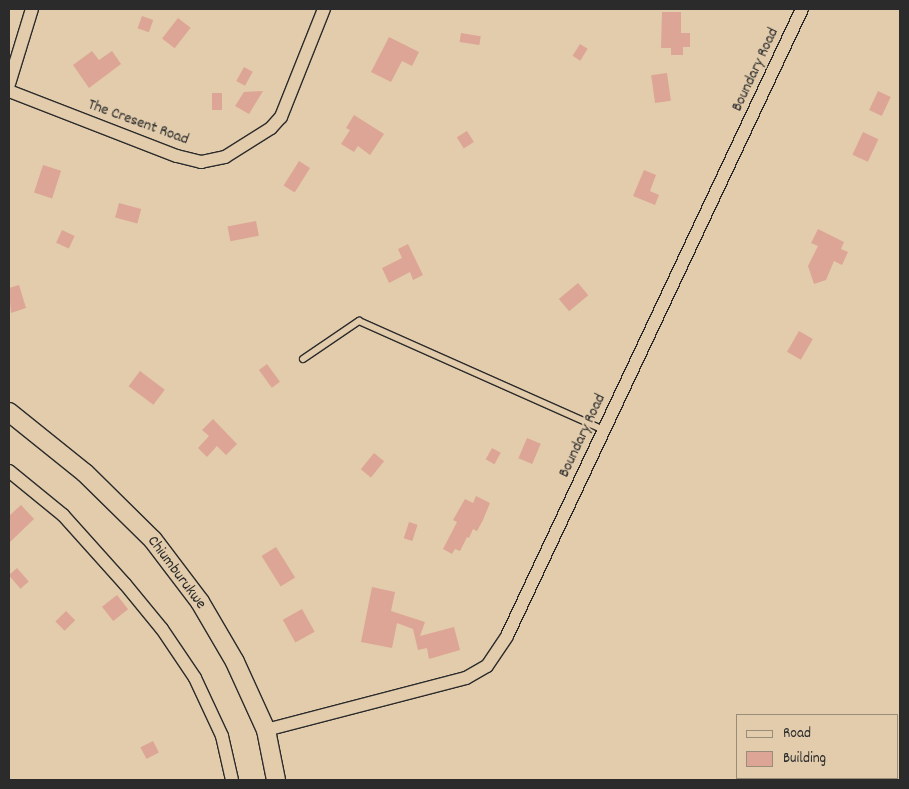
<!DOCTYPE html>
<html>
<head>
<meta charset="utf-8">
<style>
  body { margin:0 }
  #map { position:relative; width:909px; height:789px; overflow:hidden; background:#e2ccac; font-family:Dekko,sans-serif }
  div>[style] { position:absolute }
  [style*='--x'] { left:calc(var(--x)*1px); top:calc(var(--y)*1px); width:calc(var(--w)*1px); rotate:calc(var(--a)*1deg) }
  .building>* { inset:0; background:#dda595; transform-origin:0 0 }
  .roads { filter:drop-shadow(1px 0 #2b2b2b) drop-shadow(-1px 0 #2b2b2b) drop-shadow(0 1px #2b2b2b) drop-shadow(0 -1px #2b2b2b) }
  .lane>* { height:6px; margin:-3px; padding:0 3px; transform-origin:3px; border-radius:3px; background:#e2ccac }
  .street>* { height:12px; margin:-6px; padding:0 6px; transform-origin:6px; border-radius:6px; background:#e2ccac }
  .secondary>* { height:18px; margin:-9px; padding:0 9px; transform-origin:9px; border-radius:9px; background:#e2ccac }
  span { translate:-50% -50%; white-space:nowrap; text-align:center; line-height:1.15; -webkit-text-stroke:4px #e2ccac; paint-order:stroke }
  .street-label { font-size:16px; color:#2b2b2b }
  .frame { position:absolute; inset:0; border:10px solid #2b2b2b; pointer-events:none }
  .legend { position:absolute; left:736px; top:714px; width:162px; height:65px; box-sizing:border-box; background:#e2ccac; border:1px solid #998c78; margin:0; padding:6px 9px; list-style:none; font-size:15px; color:#2b2b2b }
  .legend li { display:flex; align-items:center; gap:10px; height:25px }
  .legend b { width:25px; border:1px solid #998c78 }
</style>
</head>
<body>
<div id="map">
  <div class="building">
    <div style="clip-path:polygon(662px 12px,681px 12px,681px 33px,690px 33px,690px 47px,683px 47px,683px 55px,671px 55px,671px 48px,661px 48px)"></div>
    <div style="left:142px;top:16px;width:12px;height:13px;rotate:20deg"></div>
    <div style="left:178px;top:18px;width:16px;height:26px;rotate:38deg"></div>
    <div style="left:461px;top:33px;width:20px;height:9px;rotate:9deg"></div>
    <div style="clip-path:polygon(389px 37px,419px 52px,412px 66px,402px 61px,391px 82px,371px 72px)"></div>
    <div style="left:580px;top:44px;width:9px;height:14px;rotate:32deg"></div>
    <div style="clip-path:polygon(92px 51px,99px 60px,112px 51px,121px 64px,89px 88px,73px 65px)"></div>
    <div style="left:244px;top:67px;width:10px;height:16px;rotate:29deg"></div>
    <div style="left:667px;top:73px;width:28px;height:16px;rotate:82deg"></div>
    <div style="clip-path:polygon(263px 91px,249px 114px,235px 106px,244px 92px)"></div>
    <div style="left:878px;top:91px;width:14px;height:21px;rotate:25deg"></div>
    <div style="left:212px;top:93px;width:10px;height:17px"></div>
    <div style="clip-path:polygon(354px 115px,384px 134px,370px 155px,358px 146px,354px 152px,341px 144px,350px 130px,346px 128px)"></div>
    <div style="left:467px;top:131px;width:13px;height:12px;rotate:58deg"></div>
    <div style="left:863px;top:132px;width:17px;height:25px;rotate:25deg"></div>
    <div style="left:299px;top:161px;width:13px;height:29px;rotate:32deg"></div>
    <div style="left:43px;top:165px;width:19px;height:29px;rotate:18deg"></div>
    <div style="clip-path:polygon(644px 170px,656px 175px,650px 191px,659px 195px,655px 205px,633px 196px)"></div>
    <div style="left:119px;top:203px;width:23px;height:15px;rotate:15deg"></div>
    <div style="left:256px;top:221px;width:15px;height:29px;rotate:79deg"></div>
    <div style="clip-path:polygon(818px 229px,844px 242px,841px 249px,848px 252px,842px 265px,834px 261px,826px 280px,814px 284px,808px 266px,818px 246px,811px 243px)"></div>
    <div style="left:62px;top:230px;width:14px;height:14px;rotate:25deg"></div>
    <div style="clip-path:polygon(408px 244px,423px 275px,413px 280px,410px 272px,389px 283px,382px 268px,402px 258px,398px 249px)"></div>
    <div style="left:578px;top:283px;width:16px;height:25px;rotate:50deg"></div>
    <div style="clip-path:polygon(19px 285px,26px 308px,11px 313px,9px 288px)"></div>
    <div style="left:799px;top:331px;width:16px;height:24px;rotate:30deg"></div>
    <div style="left:267px;top:364px;width:22px;height:10px;rotate:54deg"></div>
    <div style="left:140px;top:371px;width:31px;height:19px;rotate:37deg"></div>
    <div style="clip-path:polygon(213px 419px,237px 444px,226px 455px,217px 446px,207px 457px,198px 448px,209px 436px,202px 430px)"></div>
    <div style="left:527px;top:438px;width:15px;height:22px;rotate:23deg"></div>
    <div style="left:492px;top:448px;width:10px;height:13px;rotate:29deg"></div>
    <div style="left:374px;top:453px;width:13px;height:21px;rotate:39deg"></div>
    <div style="clip-path:polygon(476px 496px,490px 503px,483px 520px,477px 531px,473px 529px,469px 538px,467px 537px,460px 551px,455px 549px,452px 554px,443px 549px,457px 522px,453px 520px,465px 499px,473px 503px)"></div>
    <div style="clip-path:polygon(21px 505px,34px 519px,9px 543px,9px 516px)"></div>
    <div style="left:409px;top:522px;width:9px;height:17px;rotate:18deg"></div>
    <div style="left:276px;top:547px;width:36px;height:17px;rotate:58deg"></div>
    <div style="left:17px;top:568px;width:18px;height:11px;rotate:49deg"></div>
    <div style="clip-path:polygon(372px 587px,395px 592px,391px 611px,425px 622px,420px 636px,454px 627px,460px 650px,429px 659px,427px 648px,418px 650px,413px 629px,397px 623px,392px 648px,361px 642px)"></div>
    <div style="left:117px;top:595px;width:18px;height:19px;rotate:52deg"></div>
    <div style="left:302px;top:609px;width:26px;height:22px;rotate:61deg"></div>
    <div style="left:66px;top:611px;width:13px;height:15px;rotate:45deg"></div>
    <div style="left:153px;top:741px;width:13px;height:14px;rotate:63deg"></div>
  </div>
  <div class="roads">
    <div class="lane">
      <div style="--x:303;--y:359;--w:68;--a:-34.2"></div>
      <div style="--x:359;--y:321;--w:268;--a:24"></div>
    </div>
    <div class="street">
      <div style="--x:9;--y:84;--w:78;--a:-73"></div>
      <div style="--x:9;--y:91;--w:180;--a:21.2"></div>
      <div style="--x:177;--y:156;--w:25;--a:14"></div>
      <div style="--x:201;--y:162;--w:25;--a:-12"></div>
      <div style="--x:225;--y:157;--w:54;--a:-32.2"></div>
      <div style="--x:271;--y:128;--w:15;--a:-48"></div>
      <div style="--x:281;--y:117;--w:116;--a:-68.3"></div>
      <div style="--x:9;--y:471;--w:70;--a:39.2"></div>
      <div style="--x:63;--y:515;--w:93;--a:48.1"></div>
      <div style="--x:125;--y:584;--w:58;--a:50.6"></div>
      <div style="--x:162;--y:629;--w:59;--a:56"></div>
      <div style="--x:195;--y:678;--w:64;--a:65"></div>
      <div style="--x:222;--y:736;--w:45;--a:77.2"></div>
      <div style="--x:266;--y:730;--w:207;--a:-14.6"></div>
      <div style="--x:466;--y:678;--w:24;--a:-30"></div>
      <div style="--x:487;--y:666;--w:36;--a:-56"></div>
      <div style="--x:507;--y:636;--w:693;--a:-64.8"></div>
    </div>
    <div class="secondary">
      <div style="--x:9;--y:412;--w:97;--a:38.8"></div>
      <div style="--x:85;--y:473;--w:95;--a:44.6"></div>
      <div style="--x:153;--y:540;--w:78;--a:52.8"></div>
      <div style="--x:200;--y:602;--w:69;--a:59.7"></div>
      <div style="--x:235;--y:662;--w:75;--a:65.5"></div>
      <div style="--x:266;--y:730;--w:51;--a:78.7"></div>
    </div>
  </div>
  <div class="street-label">
    <span style="left:756px;top:70px;rotate:-65deg">Boundary Road</span>
    <span style="left:138px;top:123px;rotate:20deg">The Cresent Road</span>
    <span style="left:583px;top:436px;rotate:-65deg">Boundary Road</span>
    <span style="left:176px;top:573px;rotate:53deg">Chiumburukwe</span>
  </div>
  <div class="frame"></div>
  <ul class="legend">
  <li><b style="height:6px;background:#e2ccac"></b>Road</li>
  <li><b style="height:14px;background:#dda595"></b>Building</li>
  </ul>
</div>
</body>
</html>
